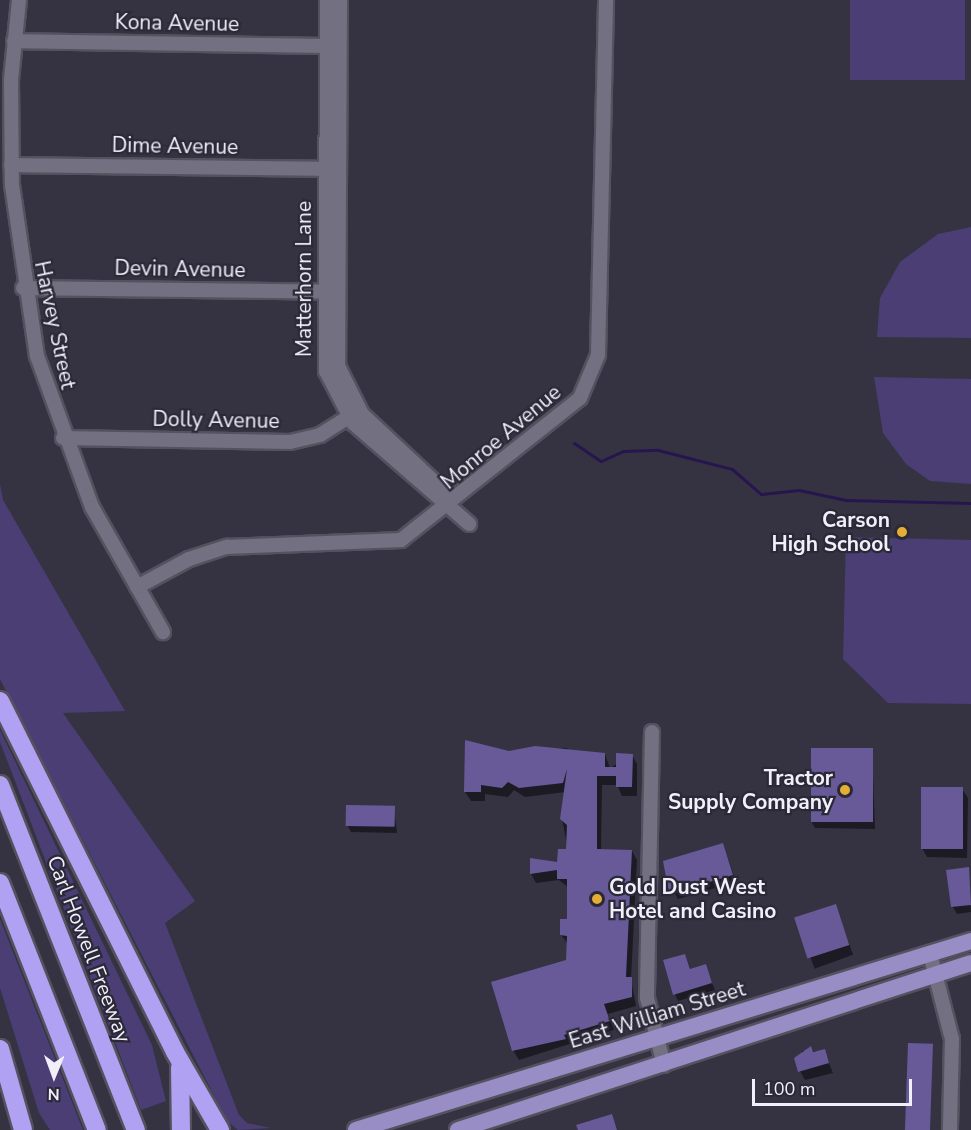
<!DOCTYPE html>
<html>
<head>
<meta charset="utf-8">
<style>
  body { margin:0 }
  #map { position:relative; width:971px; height:1130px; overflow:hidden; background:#353342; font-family:"Nunito Sans",sans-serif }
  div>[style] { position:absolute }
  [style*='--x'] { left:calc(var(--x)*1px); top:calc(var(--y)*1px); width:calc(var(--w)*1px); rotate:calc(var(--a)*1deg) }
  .green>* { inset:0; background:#4a3e74; transform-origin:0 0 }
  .shadow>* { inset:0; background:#0007; transform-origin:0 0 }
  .stream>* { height:3px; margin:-1.5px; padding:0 1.5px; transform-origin:1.5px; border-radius:1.5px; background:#27164e }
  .building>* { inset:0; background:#685a98; transform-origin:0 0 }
  .roads { filter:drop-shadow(2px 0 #54525f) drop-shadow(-2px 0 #54525f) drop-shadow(0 2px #54525f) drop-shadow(0 -2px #54525f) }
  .minor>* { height:14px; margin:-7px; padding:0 7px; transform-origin:7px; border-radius:7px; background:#737081 }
  .major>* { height:16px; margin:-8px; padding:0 8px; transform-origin:8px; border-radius:8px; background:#988dc5 }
  .highway>* { height:18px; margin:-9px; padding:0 9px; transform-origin:9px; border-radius:9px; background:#b1a1f2 }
  .dots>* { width:16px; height:16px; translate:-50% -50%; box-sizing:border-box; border:3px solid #2b2937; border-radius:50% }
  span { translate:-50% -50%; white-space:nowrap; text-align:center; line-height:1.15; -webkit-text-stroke:4.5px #2b2937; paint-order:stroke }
  .street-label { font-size:21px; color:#f1f0fa }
  .poi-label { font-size:21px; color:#f1f0fa; font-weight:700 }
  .right { translate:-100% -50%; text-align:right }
  .left { translate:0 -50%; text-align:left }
  .north { position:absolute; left:24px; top:1046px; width:60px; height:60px; -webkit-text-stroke:4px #2b2937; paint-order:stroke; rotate:181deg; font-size:16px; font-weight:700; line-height:24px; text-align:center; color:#f1f0fa }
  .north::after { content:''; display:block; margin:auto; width:21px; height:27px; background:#f1f0fa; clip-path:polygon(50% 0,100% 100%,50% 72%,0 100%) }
  .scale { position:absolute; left:752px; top:1079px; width:160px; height:27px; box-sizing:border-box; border:3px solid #f1f0fa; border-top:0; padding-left:8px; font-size:18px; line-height:21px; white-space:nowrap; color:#f1f0fa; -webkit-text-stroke:4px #2b2937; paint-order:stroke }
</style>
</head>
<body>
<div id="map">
  <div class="green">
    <div style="left:850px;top:0;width:115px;height:80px"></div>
    <div style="clip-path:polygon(971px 227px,971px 338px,877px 337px,880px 298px,900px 262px,938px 234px)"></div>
    <div style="clip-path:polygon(874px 377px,971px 379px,971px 484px,930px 481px,906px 464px,883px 433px)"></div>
    <div style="clip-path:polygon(0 484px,3px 500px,125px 711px,63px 713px,195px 901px,165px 923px,239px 1115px,247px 1123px,271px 1128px,238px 1130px,227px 1121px,0 679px)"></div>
    <div style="clip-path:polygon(846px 537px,971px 540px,971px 704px,888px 703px,843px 659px)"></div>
    <div style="clip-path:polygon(0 730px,152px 1045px,166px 1101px,141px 1110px,0 742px)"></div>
    <div style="clip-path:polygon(0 919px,83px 1130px,50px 1130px,39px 1113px,0 988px)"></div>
  </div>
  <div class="shadow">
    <div style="clip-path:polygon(567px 748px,569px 753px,605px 754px,610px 768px,632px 755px,637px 764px,637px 796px,622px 796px,617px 785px,602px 785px,601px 851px,632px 851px,637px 860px,631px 979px,636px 1006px,608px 1014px,614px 1030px,519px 1060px,513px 1050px,568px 961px,568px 944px,561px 935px,568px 920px,569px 888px,559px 880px,536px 883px,531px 874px,558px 864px,568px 850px,562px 819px,566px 792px,525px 797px,514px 790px,508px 797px,485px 794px,485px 801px,471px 801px,465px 792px,509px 753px)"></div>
    <div style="clip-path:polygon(872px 750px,875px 829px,815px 828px,811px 821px)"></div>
    <div style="clip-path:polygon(962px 789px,968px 798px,967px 858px,927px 857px,922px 848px)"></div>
    <div style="clip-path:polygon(394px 808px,397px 833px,351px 832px,347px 825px)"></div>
    <div style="clip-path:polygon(723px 844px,736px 882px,678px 899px,674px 892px)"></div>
    <div style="clip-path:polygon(968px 868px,971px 912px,957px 914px,953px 907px)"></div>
    <div style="left:835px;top:905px;width:53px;height:41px;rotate:70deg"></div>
    <div style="clip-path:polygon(685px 955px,691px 970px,705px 966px,715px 990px,678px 1001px,675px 994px)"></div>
    <div style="clip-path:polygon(802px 1051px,824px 1051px,833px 1073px,805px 1080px,800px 1071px)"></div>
  </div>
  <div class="stream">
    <div style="--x:574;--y:443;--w:32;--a:34"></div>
    <div style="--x:601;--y:461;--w:24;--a:-24"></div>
    <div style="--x:623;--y:451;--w:35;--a:-2"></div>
    <div style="--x:658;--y:450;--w:76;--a:14.4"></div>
    <div style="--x:732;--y:469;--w:38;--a:41"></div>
    <div style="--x:761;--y:494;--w:38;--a:-6"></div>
    <div style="--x:799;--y:490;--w:48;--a:12"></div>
    <div style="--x:846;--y:500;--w:125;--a:1.4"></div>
  </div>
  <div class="building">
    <div style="clip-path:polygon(465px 740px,509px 751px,535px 746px,605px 753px,605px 767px,616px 767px,616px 753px,633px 754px,632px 787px,616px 787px,616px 776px,597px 776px,597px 849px,632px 850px,626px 977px,632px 977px,632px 997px,604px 1004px,610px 1021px,564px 1035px,566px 1039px,512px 1051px,491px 982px,566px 960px,567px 936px,560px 935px,560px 919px,567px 919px,567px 879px,557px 879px,557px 870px,530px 874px,530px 858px,557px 862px,558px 849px,566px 849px,567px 825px,560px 819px,567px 769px,563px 783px,519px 788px,508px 782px,502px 788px,481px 785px,481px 792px,464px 792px)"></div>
    <div style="left:811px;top:748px;width:62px;height:74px"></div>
    <div style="left:921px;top:787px;width:42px;height:62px"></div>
    <div style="left:346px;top:805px;width:49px;height:21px;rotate:1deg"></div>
    <div style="clip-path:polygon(723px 843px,733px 875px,673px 893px,668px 888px,663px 861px)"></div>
    <div style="clip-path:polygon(969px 867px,971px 905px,951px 907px,946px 870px)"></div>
    <div style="left:836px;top:904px;width:43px;height:44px;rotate:72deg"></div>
    <div style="clip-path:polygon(685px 954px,690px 969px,706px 964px,712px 983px,673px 995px,663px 960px)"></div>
    <div style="left:908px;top:1043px;width:25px;height:87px;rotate:2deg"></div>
    <div style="clip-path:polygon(811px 1046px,813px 1052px,825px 1049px,829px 1063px,798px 1072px,794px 1058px)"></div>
    <div style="clip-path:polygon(612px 1114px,617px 1130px,578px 1130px,576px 1125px)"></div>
  </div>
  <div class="roads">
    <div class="minor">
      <div style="--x:19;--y:0;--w:80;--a:95.7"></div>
      <div style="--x:11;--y:80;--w:105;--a:89.5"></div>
      <div style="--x:12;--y:185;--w:173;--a:81.7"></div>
      <div style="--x:37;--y:356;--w:161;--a:70"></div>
      <div style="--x:92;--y:507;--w:144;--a:60.4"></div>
      <div style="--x:327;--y:0;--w:371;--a:90.2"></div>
      <div style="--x:326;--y:371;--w:59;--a:62.6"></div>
      <div style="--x:353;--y:423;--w:154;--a:41"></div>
      <div style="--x:340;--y:0;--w:366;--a:90.3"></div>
      <div style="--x:338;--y:366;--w:54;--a:63.4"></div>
      <div style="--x:362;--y:414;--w:104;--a:43.1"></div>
      <div style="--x:438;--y:485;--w:24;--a:60"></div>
      <div style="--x:14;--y:41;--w:320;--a:0.9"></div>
      <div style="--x:11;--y:165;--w:321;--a:0.7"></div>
      <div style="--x:23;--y:288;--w:308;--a:0.7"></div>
      <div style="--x:63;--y:438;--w:227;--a:1"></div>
      <div style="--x:290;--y:442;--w:31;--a:-13"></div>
      <div style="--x:320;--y:435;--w:41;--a:-32.2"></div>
      <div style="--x:137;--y:587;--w:59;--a:-28.3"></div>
      <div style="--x:189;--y:559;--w:40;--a:-18"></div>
      <div style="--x:227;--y:547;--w:174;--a:-2.3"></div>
      <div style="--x:401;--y:540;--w:228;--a:-38.4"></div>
      <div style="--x:580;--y:398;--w:47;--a:-67.3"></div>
      <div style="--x:598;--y:355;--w:355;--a:-88.7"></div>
      <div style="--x:652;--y:732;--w:266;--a:91.1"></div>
      <div style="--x:647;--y:998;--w:69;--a:75.8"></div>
      <div style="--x:930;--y:954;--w:88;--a:75.5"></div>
      <div style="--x:952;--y:1039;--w:91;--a:91.3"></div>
    </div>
    <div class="major">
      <div style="--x:356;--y:1130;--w:643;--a:-17.08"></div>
      <div style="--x:458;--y:1130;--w:539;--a:-18.03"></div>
    </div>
    <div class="highway">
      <div style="--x:0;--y:701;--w:392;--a:63.5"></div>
      <div style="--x:175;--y:1052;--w:90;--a:60"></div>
      <div style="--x:0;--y:785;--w:371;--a:68.5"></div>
      <div style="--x:0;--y:883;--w:265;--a:68.6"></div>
      <div style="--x:0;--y:1049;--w:84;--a:74.1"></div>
      <div style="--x:180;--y:1068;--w:62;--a:89.1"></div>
    </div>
  </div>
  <div class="dots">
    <div style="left:902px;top:532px;background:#e4ad35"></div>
    <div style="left:845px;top:790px;background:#e4ad35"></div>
    <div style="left:597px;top:899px;background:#e4ad35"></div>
  </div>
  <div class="street-label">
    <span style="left:177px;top:23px;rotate:1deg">Kona Avenue</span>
    <span style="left:175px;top:146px;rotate:1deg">Dime Avenue</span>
    <span style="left:180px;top:269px;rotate:1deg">Devin Avenue</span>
    <span style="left:304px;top:279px;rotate:-90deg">Matterhorn Lane</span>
    <span style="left:55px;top:325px;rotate:78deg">Harvey Street</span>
    <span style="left:216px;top:420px;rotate:1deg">Dolly Avenue</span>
    <span style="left:501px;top:437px;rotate:-40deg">Monroe Avenue</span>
    <span style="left:89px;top:949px;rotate:69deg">Carl Howell Freeway</span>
    <span style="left:657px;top:1015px;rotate:-17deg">East William Street</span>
  </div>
  <div class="poi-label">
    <span class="right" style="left:890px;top:532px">Carson<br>High School</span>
    <span class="right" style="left:833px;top:790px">Tractor<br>Supply Company</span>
    <span class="left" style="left:609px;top:899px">Gold Dust West<br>Hotel and Casino</span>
  </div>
  <div class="north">N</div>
  <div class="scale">100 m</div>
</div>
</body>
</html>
